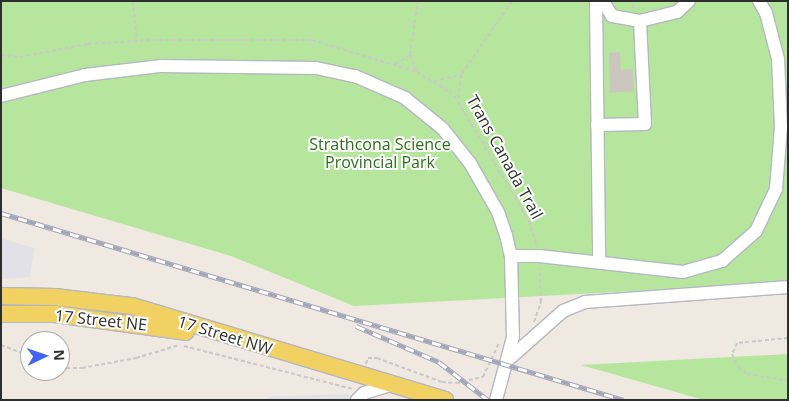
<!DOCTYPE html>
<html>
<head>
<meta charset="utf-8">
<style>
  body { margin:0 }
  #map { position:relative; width:789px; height:401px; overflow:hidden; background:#efe9e1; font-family:"Open Sans",sans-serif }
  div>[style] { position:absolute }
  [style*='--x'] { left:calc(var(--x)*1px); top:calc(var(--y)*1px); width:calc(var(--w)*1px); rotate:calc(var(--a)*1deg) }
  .industrial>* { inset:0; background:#e3e1e8 }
  .green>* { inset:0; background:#b6e59e }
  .building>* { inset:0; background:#cbc7bf }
  .path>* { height:2px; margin-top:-1px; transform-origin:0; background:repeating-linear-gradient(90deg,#c9c9c9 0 4px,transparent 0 6.5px) }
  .roads { filter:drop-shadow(1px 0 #b4b7c1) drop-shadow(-1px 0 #b4b7c1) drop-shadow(0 1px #b4b7c1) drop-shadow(0 -1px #b4b7c1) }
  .minor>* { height:12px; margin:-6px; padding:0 6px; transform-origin:6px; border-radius:6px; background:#fff }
  .major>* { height:16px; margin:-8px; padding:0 8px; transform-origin:8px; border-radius:8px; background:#f2d163 }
  .rail>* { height:5px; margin-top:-2.5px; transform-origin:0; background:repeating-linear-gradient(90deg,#fff 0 9px,#a3a6b8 0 18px); box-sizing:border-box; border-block:1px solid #a3a6b8 }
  span { translate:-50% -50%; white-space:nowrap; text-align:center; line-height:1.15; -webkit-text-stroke:4px #fff; paint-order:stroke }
  .park-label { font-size:16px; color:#2c6e1b }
  .street-label { font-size:16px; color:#2e2e2e }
  .frame { position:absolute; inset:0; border:2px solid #2e2e2e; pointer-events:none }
  .north { position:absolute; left:20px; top:331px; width:50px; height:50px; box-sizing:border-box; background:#fff; border:1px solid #ababab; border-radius:50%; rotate:87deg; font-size:14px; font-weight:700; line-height:20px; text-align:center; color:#2e2e2e }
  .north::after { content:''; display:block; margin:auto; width:18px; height:22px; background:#4264fb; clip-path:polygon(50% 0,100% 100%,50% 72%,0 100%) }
</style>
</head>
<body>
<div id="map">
  <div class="industrial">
    <div style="clip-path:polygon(1px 238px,34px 248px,30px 277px,1px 279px)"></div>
    <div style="clip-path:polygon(346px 394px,366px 400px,266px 400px,268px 397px)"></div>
  </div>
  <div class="green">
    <div style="clip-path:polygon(1px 1px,788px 1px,788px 283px,354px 306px,231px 256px,1px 188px)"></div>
    <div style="clip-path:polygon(788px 354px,788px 400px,704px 400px,581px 365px)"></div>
  </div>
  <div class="building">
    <div style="clip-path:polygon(620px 52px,621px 70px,633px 69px,634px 91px,610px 93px,609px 53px)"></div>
  </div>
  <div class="path">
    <div style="--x:133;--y:1;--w:40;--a:84.3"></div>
    <div style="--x:512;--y:1;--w:90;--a:124.6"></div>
    <div style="--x:461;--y:75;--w:27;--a:96"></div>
    <div style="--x:458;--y:102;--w:139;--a:59.2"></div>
    <div style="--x:529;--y:221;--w:26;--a:72"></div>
    <div style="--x:633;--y:8;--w:7;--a:-82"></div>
    <div style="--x:1;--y:55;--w:19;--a:6"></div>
    <div style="--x:20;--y:57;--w:69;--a:-10.8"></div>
    <div style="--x:88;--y:44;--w:64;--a:-3.6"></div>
    <div style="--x:152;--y:40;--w:160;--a:0"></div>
    <div style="--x:312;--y:40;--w:110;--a:16.9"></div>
    <div style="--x:417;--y:72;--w:37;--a:31"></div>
    <div style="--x:449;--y:91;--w:13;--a:48"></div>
    <div style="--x:410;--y:55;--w:55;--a:-81.6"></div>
    <div style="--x:395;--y:64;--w:17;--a:-31"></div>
    <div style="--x:410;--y:55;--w:17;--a:66"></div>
    <div style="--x:434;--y:81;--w:27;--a:-13"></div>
    <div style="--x:534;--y:322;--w:21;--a:-71"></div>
    <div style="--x:541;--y:302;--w:34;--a:-93"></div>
    <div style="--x:788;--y:338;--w:51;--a:174.4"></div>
    <div style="--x:737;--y:343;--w:12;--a:114"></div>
    <div style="--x:732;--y:354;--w:14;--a:65"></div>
    <div style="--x:738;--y:367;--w:11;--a:38"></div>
    <div style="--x:747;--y:374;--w:42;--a:9.7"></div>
    <div style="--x:1;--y:345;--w:31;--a:21"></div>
    <div style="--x:184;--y:346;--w:174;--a:14.3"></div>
    <div style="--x:366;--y:364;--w:6;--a:-72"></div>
    <div style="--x:368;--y:358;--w:9;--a:0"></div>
    <div style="--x:377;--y:358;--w:69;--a:20.3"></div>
    <div style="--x:442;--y:382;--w:14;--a:4"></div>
    <div style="--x:456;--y:383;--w:28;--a:-13"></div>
    <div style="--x:483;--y:377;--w:38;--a:-65"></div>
    <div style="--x:60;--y:368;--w:22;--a:0"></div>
    <div style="--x:82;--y:368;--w:55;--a:-10.5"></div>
    <div style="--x:136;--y:358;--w:45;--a:-16.8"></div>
  </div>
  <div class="roads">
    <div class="minor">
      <div style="--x:596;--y:1;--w:261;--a:89.3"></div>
      <div style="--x:603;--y:1;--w:17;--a:59"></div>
      <div style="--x:612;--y:16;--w:28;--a:10"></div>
      <div style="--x:640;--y:21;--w:38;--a:-14"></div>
      <div style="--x:677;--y:12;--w:16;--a:-43"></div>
      <div style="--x:1;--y:96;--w:87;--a:-14"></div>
      <div style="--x:85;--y:75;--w:77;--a:-6.8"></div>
      <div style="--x:161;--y:66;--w:155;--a:0.7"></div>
      <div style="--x:316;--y:68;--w:40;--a:12"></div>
      <div style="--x:355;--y:76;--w:55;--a:23.7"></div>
      <div style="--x:405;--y:98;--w:49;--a:39.2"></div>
      <div style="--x:443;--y:129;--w:43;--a:51.5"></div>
      <div style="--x:470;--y:163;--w:56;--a:60.3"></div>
      <div style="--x:498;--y:212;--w:24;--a:71"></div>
      <div style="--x:506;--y:235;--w:22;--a:77"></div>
      <div style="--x:511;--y:256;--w:81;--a:88.6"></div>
      <div style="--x:513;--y:337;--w:65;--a:105.1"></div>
      <div style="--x:597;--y:125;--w:48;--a:-1.2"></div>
      <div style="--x:645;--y:124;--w:103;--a:-92.8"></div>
      <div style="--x:511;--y:256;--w:28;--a:0"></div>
      <div style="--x:539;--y:256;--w:145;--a:6.3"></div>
      <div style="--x:683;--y:272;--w:41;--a:-15.8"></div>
      <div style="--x:722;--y:261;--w:45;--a:-41.4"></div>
      <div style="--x:756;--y:231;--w:47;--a:-64.5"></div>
      <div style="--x:776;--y:189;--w:62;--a:-85.4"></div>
      <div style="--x:781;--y:127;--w:68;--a:-92.5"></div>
      <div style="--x:778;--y:59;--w:48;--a:-104.6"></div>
      <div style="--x:766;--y:13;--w:14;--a:-120"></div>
      <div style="--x:509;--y:359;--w:72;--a:-41.6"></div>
      <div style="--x:563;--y:311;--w:24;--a:-22"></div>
      <div style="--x:585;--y:302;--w:204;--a:-4.2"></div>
      <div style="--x:357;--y:400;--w:10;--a:-45"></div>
      <div style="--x:364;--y:393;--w:31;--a:-17"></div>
    </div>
    <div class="major">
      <div style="--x:1;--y:296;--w:54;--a:1.1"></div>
      <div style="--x:55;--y:297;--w:78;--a:6.7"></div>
      <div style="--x:132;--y:306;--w:327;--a:16.7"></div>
      <div style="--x:1;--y:314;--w:54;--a:0"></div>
      <div style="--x:55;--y:314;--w:132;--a:7.8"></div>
    </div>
  </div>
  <div class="rail">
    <div style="--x:1;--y:213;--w:650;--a:16.71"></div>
    <div style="--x:356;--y:326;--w:90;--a:23.4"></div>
    <div style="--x:439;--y:362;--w:62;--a:37.8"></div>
  </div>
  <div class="park-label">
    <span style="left:380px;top:153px">Strathcona Science<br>Provincial Park</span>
  </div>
  <div class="street-label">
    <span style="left:505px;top:157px;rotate:61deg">Trans Canada Trail</span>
    <span style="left:101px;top:320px;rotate:6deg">17 Street NE</span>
    <span style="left:225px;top:335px;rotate:17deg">17 Street NW</span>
  </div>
  <div class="frame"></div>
  <div class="north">N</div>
</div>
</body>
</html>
